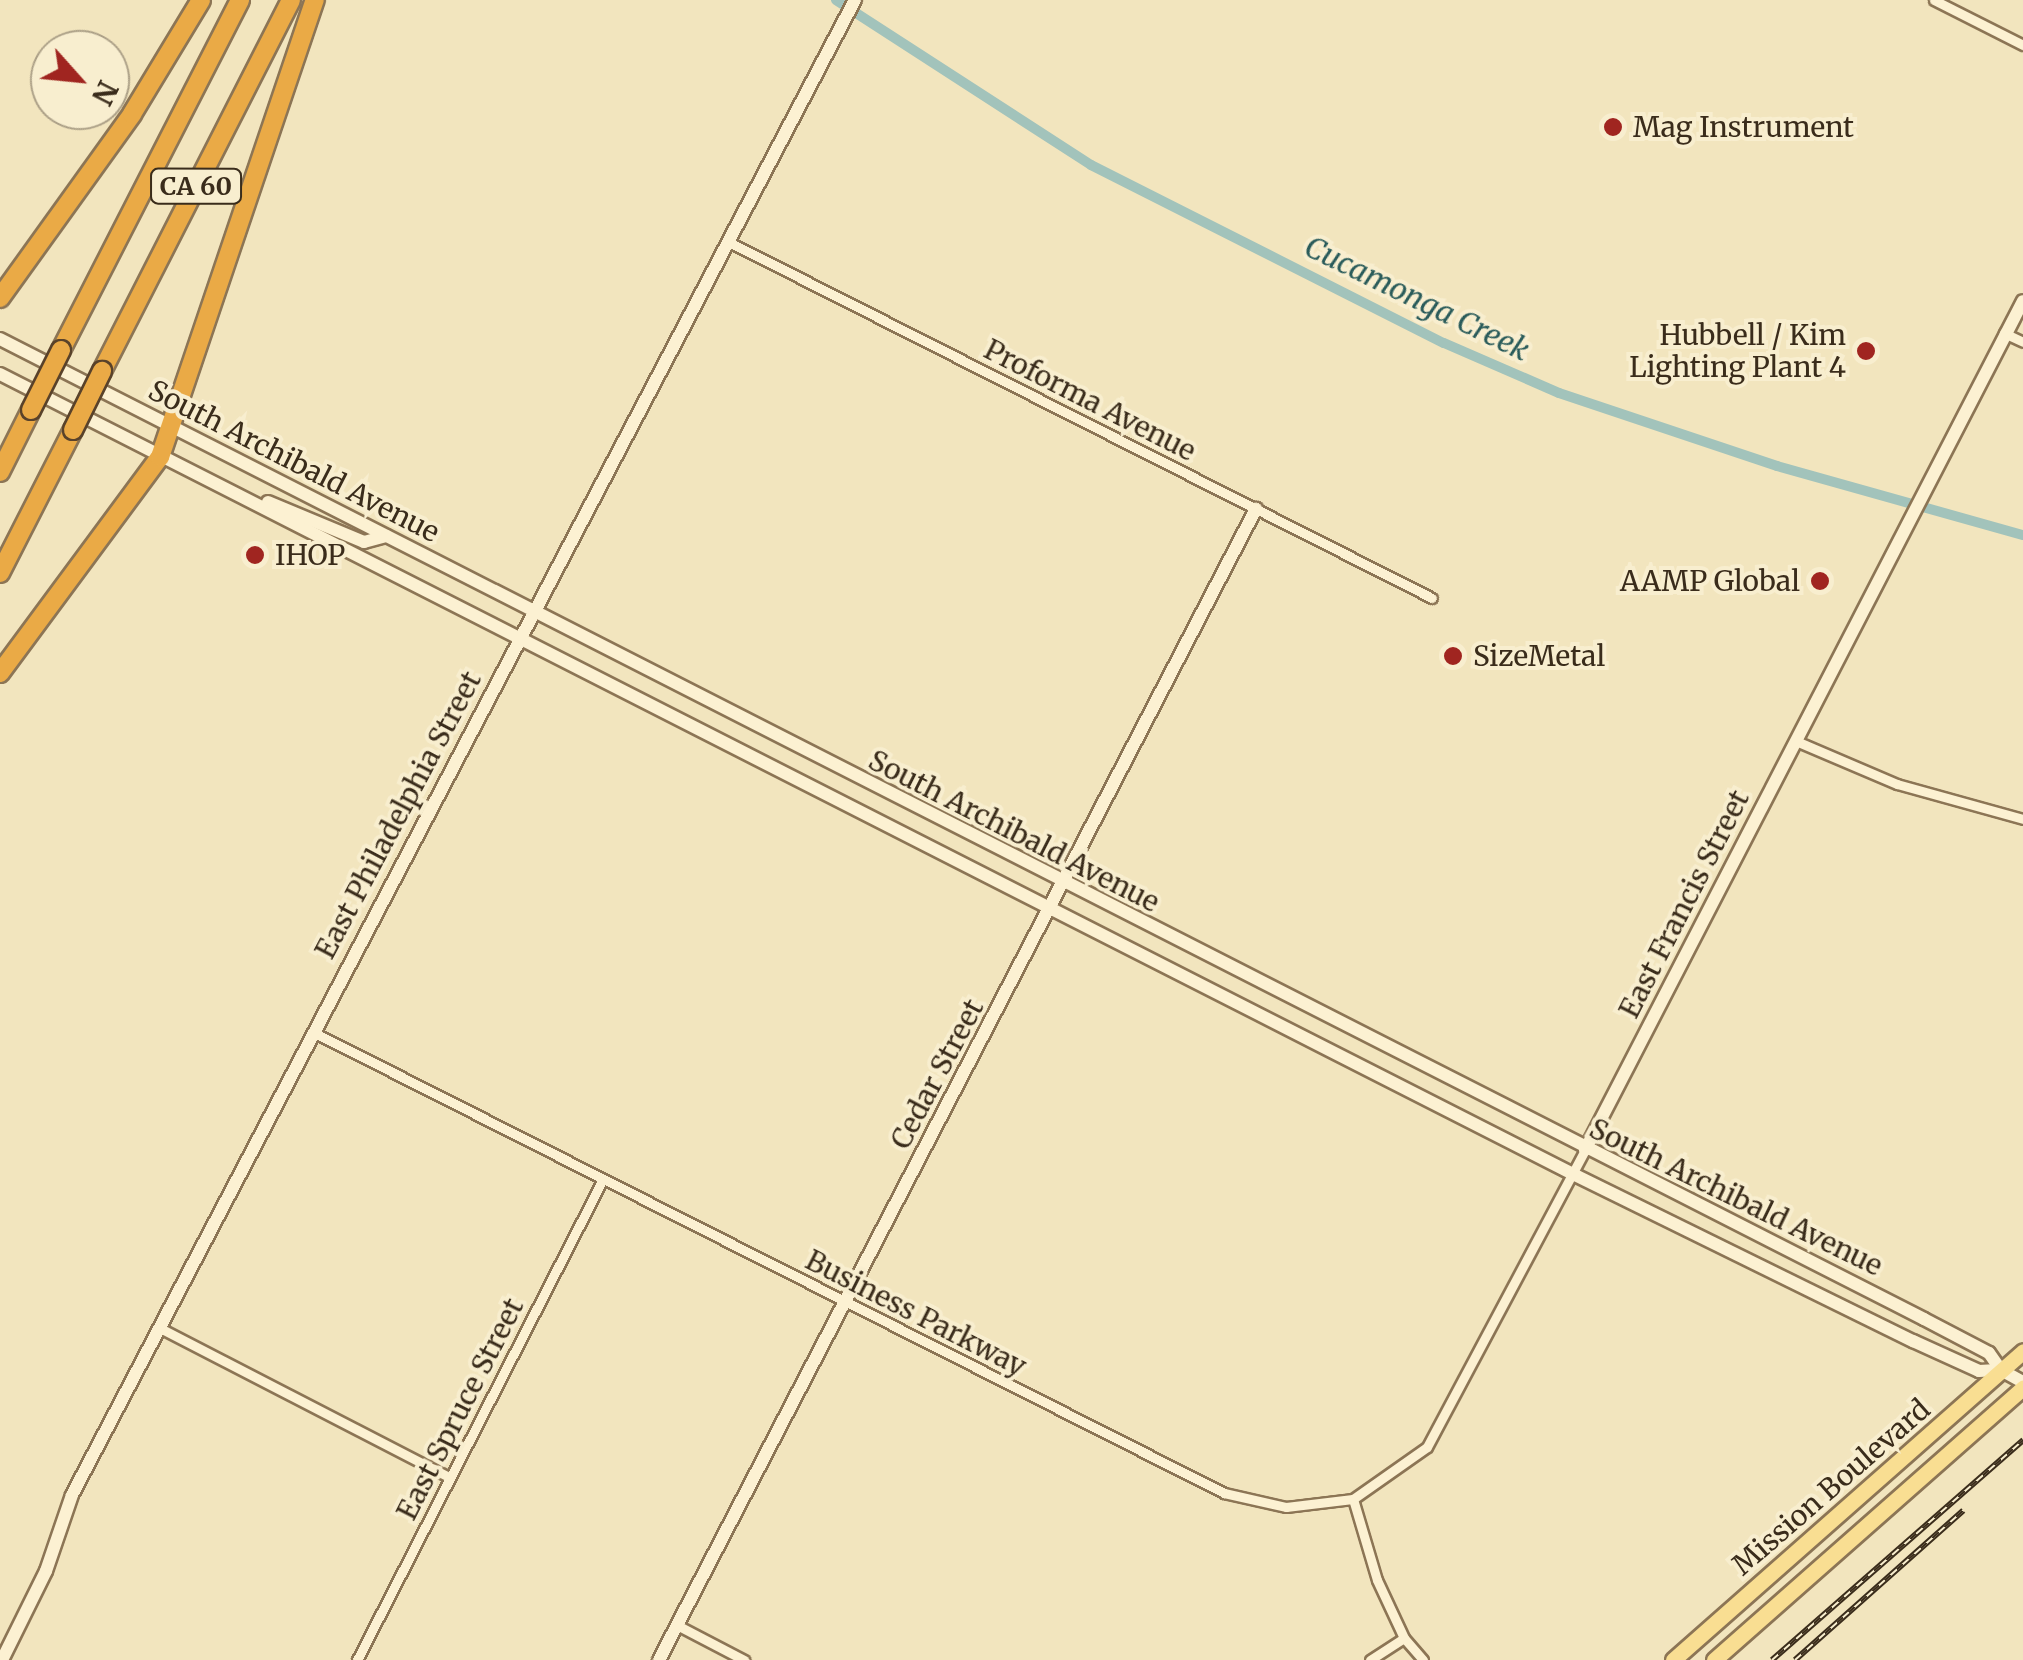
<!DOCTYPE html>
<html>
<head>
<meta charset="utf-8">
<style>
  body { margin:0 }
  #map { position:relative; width:2023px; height:1660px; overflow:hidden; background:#f2e5be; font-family:Merriweather,serif }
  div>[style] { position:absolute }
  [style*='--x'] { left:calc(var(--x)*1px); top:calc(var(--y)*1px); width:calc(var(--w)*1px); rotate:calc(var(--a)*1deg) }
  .canal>* { height:10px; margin:-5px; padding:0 5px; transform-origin:5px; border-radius:5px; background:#a2c3bb }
  .roads { filter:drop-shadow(2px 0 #8c7555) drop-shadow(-2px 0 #8c7555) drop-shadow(0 2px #8c7555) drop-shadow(0 -2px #8c7555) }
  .street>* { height:9px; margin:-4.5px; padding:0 4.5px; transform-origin:4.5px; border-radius:4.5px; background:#fcf1d2 }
  .secondary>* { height:12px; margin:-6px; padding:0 6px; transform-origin:6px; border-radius:6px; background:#fcf1d2 }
  .primary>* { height:15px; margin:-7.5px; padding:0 7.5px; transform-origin:7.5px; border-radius:7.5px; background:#f9de92 }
  .highway>* { height:18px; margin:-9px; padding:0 9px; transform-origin:9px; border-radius:9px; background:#eaaa46 }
  .rail>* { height:6px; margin-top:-3px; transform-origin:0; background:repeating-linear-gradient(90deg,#f8eecf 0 8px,#3a2c1b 0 16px); box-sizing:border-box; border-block:2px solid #3a2c1b }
  .bridges { filter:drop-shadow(2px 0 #59422a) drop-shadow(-2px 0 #59422a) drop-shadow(0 2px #59422a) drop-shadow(0 -2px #59422a) }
  .highway-bridge>* { height:18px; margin:-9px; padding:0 9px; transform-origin:9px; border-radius:9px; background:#eaaa46 }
  .dots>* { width:28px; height:28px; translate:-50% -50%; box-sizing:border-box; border:5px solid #f8eecf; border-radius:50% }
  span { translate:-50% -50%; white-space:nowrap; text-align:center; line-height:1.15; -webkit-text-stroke:8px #f8eecf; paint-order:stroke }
  .shield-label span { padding:2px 8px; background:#f8eecf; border:2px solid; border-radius:8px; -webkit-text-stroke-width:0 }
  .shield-label { font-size:25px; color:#3a2c1b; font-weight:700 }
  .poi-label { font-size:28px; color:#3a2c1b }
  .left { translate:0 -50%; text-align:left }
  .right { translate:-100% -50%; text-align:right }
  .street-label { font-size:28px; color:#3a2c1b }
  .water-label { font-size:30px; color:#295b5a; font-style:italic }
  .north { position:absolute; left:30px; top:30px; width:100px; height:100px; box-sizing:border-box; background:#f8eecf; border:2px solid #aca087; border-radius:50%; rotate:117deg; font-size:28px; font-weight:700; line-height:40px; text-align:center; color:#3a2c1b }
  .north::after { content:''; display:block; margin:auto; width:35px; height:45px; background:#a02520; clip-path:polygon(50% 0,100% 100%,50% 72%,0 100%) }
</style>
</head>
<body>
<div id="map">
  <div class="canal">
    <div style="--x:836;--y:0;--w:304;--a:32.9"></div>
    <div style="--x:1091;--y:165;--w:395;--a:26.8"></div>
    <div style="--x:1444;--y:343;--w:125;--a:23.5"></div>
    <div style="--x:1559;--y:393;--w:230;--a:18.5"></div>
    <div style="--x:1777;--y:466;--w:255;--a:15.7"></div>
  </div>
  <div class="roads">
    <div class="street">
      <div style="--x:1934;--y:0;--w:100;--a:26.8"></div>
      <div style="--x:727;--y:241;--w:790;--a:26.86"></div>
      <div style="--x:2004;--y:333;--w:21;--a:25"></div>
      <div style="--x:1796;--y:741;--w:110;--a:23.1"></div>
      <div style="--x:1897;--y:784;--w:131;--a:15.5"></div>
      <div style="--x:313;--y:1032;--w:1021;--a:26.84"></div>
      <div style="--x:1224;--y:1493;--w:64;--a:12.7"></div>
      <div style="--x:1286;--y:1507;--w:67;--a:-6.8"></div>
      <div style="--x:1353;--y:1499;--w:84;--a:73.5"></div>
      <div style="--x:1377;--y:1580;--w:64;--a:65"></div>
      <div style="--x:1404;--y:1638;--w:29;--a:49"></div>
      <div style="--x:160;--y:1328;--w:326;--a:27.3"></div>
      <div style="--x:1353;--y:1499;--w:90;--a:-35.1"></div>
      <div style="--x:1427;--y:1447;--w:336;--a:-62"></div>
      <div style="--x:677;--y:1625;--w:76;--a:27.6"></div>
      <div style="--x:357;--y:1660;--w:540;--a:-62.91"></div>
      <div style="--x:1370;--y:1660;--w:40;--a:-32.9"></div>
    </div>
    <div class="secondary">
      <div style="--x:0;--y:339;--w:2159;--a:26.99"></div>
      <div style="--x:1924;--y:1319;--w:73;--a:27.6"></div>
      <div style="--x:1989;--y:1353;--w:21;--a:55"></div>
      <div style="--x:2001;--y:1370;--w:25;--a:29"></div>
      <div style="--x:0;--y:374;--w:1765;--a:26.96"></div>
      <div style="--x:1573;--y:1174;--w:379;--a:26.2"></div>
      <div style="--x:1913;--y:1341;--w:72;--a:24.4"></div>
      <div style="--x:1979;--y:1371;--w:22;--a:-3"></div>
      <div style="--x:268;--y:502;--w:104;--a:22.6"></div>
      <div style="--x:364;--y:542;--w:23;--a:-15"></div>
      <div style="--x:1585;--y:1150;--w:955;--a:-62.71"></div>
      <div style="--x:2;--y:1660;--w:99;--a:-63.7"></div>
      <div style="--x:46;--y:1571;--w:80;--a:-71.1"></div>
      <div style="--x:72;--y:1495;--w:1688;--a:-62.36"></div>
      <div style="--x:659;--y:1660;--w:1297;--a:-62.59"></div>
    </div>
    <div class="primary">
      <div style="--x:1673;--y:1660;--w:467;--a:-41.4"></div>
      <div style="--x:1714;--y:1660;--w:412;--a:-41.4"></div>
    </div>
    <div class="highway">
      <div style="--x:0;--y:298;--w:226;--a:-54.3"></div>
      <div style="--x:132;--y:114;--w:133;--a:-58.8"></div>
      <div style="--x:61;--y:350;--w:393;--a:-62.9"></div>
      <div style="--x:102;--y:371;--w:416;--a:-63"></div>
      <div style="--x:0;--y:472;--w:69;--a:-63.4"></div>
      <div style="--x:0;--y:573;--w:161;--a:-63"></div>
      <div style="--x:0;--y:673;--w:269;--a:-53.5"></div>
      <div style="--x:160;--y:457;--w:483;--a:-71.3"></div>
    </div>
  </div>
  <div class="rail">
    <div style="--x:1772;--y:1660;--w:334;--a:-41.2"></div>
    <div style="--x:1795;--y:1660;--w:225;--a:-41.6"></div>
  </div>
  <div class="bridges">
    <div class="highway-bridge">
      <div style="--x:31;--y:410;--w:67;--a:-63.4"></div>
      <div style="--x:73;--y:430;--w:66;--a:-63.8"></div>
    </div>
  </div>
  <div class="dots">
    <div style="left:1613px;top:127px;background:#a02520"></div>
    <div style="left:1866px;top:351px;background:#a02520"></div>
    <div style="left:255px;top:555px;background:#a02520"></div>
    <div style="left:1820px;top:581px;background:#a02520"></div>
    <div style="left:1453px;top:656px;background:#a02520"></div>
  </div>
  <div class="shield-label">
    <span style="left:196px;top:186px">CA 60</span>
  </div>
  <div class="poi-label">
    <span class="left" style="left:1633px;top:127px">Mag Instrument</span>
    <span class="right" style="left:1846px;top:351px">Hubbell / Kim<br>Lighting Plant 4</span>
    <span class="left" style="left:275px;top:555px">IHOP</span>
    <span class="right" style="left:1800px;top:581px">AAMP Global</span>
    <span class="left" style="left:1473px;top:656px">SizeMetal</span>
  </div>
  <div class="street-label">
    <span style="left:1090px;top:400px;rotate:27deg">Proforma Avenue</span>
    <span style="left:294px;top:461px;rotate:27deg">South Archibald Avenue</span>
    <span style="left:398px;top:815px;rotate:-62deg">East Philadelphia Street</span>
    <span style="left:1014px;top:831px;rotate:27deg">South Archibald Avenue</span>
    <span style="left:1684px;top:904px;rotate:-63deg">East Francis Street</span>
    <span style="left:937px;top:1074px;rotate:-62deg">Cedar Street</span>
    <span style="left:1736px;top:1197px;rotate:26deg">South Archibald Avenue</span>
    <span style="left:916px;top:1313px;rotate:27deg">Business Parkway</span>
    <span style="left:460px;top:1409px;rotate:-63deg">East Spruce Street</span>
    <span style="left:1831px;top:1487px;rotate:-41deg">Mission Boulevard</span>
  </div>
  <div class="water-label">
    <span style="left:1417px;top:298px;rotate:26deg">Cucamonga Creek</span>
  </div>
  <div class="north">N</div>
</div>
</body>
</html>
